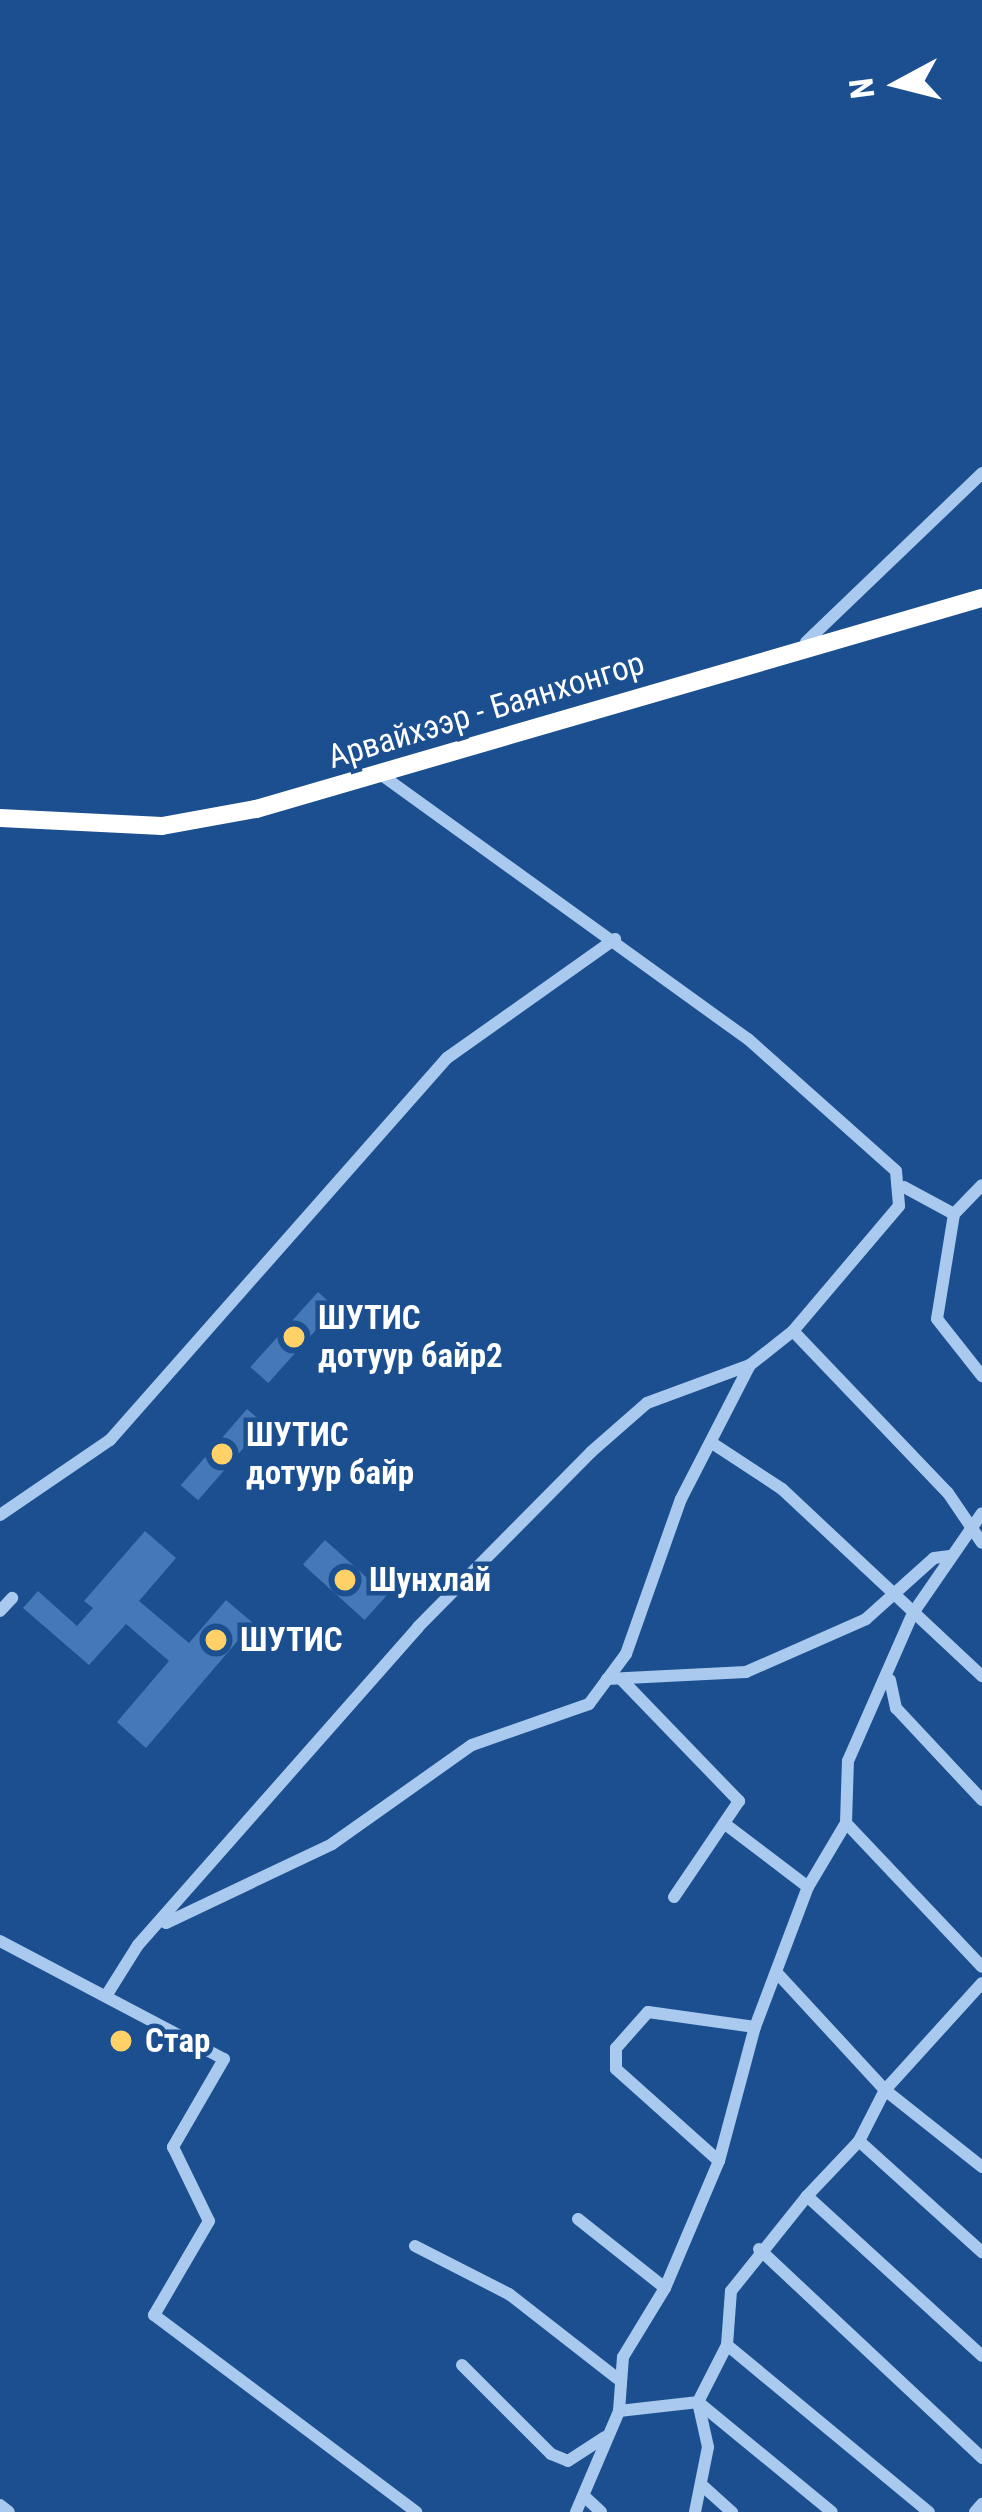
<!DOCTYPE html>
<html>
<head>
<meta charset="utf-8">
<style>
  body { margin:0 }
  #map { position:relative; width:982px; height:2512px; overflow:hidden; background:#1b4f8f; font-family:"Roboto Condensed",sans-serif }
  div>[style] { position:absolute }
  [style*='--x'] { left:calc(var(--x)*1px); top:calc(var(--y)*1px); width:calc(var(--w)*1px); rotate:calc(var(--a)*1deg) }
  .building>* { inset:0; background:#4478b7; transform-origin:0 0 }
  .minor>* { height:12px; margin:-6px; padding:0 6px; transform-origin:6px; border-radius:6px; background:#a9c9ee }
  .highway>* { height:18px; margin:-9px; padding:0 9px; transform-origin:9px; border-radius:9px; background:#fff }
  .dots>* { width:33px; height:33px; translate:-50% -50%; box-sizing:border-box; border:6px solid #1b4f8f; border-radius:50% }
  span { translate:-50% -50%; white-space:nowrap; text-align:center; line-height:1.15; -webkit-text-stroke:9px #1b4f8f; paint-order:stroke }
  .street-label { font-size:33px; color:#fff }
  .poi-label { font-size:33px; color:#fff; font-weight:700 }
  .left { translate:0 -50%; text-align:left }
  .north { position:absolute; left:838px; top:24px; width:120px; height:120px; -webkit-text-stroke:9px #1b4f8f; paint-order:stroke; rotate:263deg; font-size:33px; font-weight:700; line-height:48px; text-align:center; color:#fff }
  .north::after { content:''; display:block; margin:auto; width:42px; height:54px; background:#fff; clip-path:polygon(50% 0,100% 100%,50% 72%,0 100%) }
</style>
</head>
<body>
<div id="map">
  <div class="building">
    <div style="left:318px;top:1292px;width:24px;height:101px;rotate:42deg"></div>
    <div style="left:247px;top:1409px;width:23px;height:101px;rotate:41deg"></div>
    <div style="clip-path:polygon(145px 1531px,176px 1558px,139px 1601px,189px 1643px,226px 1600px,253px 1623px,146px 1748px,117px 1722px,169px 1661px,126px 1624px,89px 1665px,23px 1608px,38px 1591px,77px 1626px,93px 1608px,84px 1601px)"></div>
    <div style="left:325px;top:1540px;width:83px;height:33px;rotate:42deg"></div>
  </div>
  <div class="minor">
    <div style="--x:806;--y:642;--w:244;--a:-43.8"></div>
    <div style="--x:383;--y:776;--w:450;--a:35.8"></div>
    <div style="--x:748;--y:1039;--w:198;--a:41.7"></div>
    <div style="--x:896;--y:1171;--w:35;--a:85"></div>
    <div style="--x:899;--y:1206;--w:164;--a:130.3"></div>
    <div style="--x:793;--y:1331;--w:224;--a:46.3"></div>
    <div style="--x:948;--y:1493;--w:60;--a:55.8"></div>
    <div style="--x:904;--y:1187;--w:57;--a:28.4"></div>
    <div style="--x:954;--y:1214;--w:40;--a:-46"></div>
    <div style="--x:954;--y:1214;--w:106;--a:99.2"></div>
    <div style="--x:937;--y:1319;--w:73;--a:51.7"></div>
    <div style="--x:712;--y:1443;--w:84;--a:33.3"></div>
    <div style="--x:782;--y:1489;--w:274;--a:43.1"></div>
    <div style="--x:0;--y:1515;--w:133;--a:-34.3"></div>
    <div style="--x:110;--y:1440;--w:509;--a:-48.58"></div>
    <div style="--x:447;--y:1058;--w:206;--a:-35.3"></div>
    <div style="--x:0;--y:1611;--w:18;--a:-47"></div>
    <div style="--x:607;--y:1679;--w:139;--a:-2.9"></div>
    <div style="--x:746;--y:1672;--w:131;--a:-23.8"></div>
    <div style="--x:866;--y:1619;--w:91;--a:-41.9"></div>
    <div style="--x:934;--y:1558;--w:16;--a:-7"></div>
    <div style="--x:621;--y:1679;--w:170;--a:46"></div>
    <div style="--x:739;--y:1801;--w:116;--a:124.1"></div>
    <div style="--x:890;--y:1680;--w:29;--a:78"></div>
    <div style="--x:896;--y:1708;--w:126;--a:46.9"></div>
    <div style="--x:846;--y:1823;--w:198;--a:46.6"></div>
    <div style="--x:729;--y:1827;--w:99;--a:37.2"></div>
    <div style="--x:166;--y:1923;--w:184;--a:-25.4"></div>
    <div style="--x:332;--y:1844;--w:171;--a:-35.3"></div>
    <div style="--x:472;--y:1745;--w:124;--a:-19.3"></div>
    <div style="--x:589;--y:1704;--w:62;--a:-53.5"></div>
    <div style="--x:626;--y:1654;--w:164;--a:-70.5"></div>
    <div style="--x:681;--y:1499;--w:151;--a:-62.8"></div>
    <div style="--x:0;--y:1941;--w:253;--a:27.8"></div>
    <div style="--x:224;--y:2059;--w:102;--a:120.1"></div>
    <div style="--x:173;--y:2147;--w:82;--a:64.1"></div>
    <div style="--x:209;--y:2221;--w:109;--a:120.3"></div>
    <div style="--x:154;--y:2315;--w:328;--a:36.9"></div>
    <div style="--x:778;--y:1974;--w:158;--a:47.3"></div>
    <div style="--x:885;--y:2090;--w:124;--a:38.4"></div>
    <div style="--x:106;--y:1996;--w:60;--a:-57.9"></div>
    <div style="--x:138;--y:1945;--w:424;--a:-48.6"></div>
    <div style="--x:418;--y:1627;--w:246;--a:-45.3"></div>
    <div style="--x:591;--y:1452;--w:74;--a:-41.2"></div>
    <div style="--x:647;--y:1403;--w:110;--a:-20.3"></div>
    <div style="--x:750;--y:1365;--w:55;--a:-38.3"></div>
    <div style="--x:755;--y:2027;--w:108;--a:-172"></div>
    <div style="--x:648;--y:2012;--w:48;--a:131.6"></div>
    <div style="--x:616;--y:2048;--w:21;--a:90"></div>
    <div style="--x:616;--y:2069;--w:138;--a:41.8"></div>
    <div style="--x:719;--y:2161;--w:139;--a:-75"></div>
    <div style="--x:755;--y:2027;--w:150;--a:-69.3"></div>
    <div style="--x:808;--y:1887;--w:74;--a:-59.3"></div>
    <div style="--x:846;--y:1823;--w:62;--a:-88.2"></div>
    <div style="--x:848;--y:1761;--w:162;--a:-66.3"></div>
    <div style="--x:913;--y:1613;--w:121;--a:-55.4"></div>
    <div style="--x:859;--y:2141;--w:166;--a:42.1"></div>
    <div style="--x:807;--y:2196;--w:76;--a:-46.6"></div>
    <div style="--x:859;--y:2141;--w:57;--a:-63"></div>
    <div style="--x:885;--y:2090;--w:144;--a:-47.8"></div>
    <div style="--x:578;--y:2219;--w:111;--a:38.4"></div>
    <div style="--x:415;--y:2246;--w:106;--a:27.1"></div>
    <div style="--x:509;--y:2294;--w:137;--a:37.9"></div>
    <div style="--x:759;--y:2249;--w:306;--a:43.1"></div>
    <div style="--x:727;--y:2345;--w:262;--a:39.6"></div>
    <div style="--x:462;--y:2365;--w:126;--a:45"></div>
    <div style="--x:551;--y:2454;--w:18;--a:22"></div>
    <div style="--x:568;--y:2461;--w:44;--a:-33"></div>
    <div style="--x:619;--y:2411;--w:80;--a:-6.5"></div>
    <div style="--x:698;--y:2402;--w:173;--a:39.4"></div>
    <div style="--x:704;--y:2487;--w:38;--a:42"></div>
    <div style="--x:585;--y:2497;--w:22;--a:43"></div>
    <div style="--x:0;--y:2505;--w:11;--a:38"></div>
    <div style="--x:576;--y:2512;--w:110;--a:-66.9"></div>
    <div style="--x:619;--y:2411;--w:54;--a:-85.8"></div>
    <div style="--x:623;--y:2357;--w:81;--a:-58.7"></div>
    <div style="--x:665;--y:2288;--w:138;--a:-67"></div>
    <div style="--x:695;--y:2512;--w:66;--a:-78.7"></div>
    <div style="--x:708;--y:2447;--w:46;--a:-102.5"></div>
    <div style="--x:698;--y:2402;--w:64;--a:-63"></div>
    <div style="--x:727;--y:2345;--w:54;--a:-85.8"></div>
    <div style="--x:731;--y:2291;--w:122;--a:-51.3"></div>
    <div style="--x:807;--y:2196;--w:237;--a:42.4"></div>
    <div style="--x:975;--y:2512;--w:11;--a:-49"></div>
  </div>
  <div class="highway">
    <div style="--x:0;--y:818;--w:162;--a:2.8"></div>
    <div style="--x:162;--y:826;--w:96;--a:-10.3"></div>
    <div style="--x:256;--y:809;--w:756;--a:-16.21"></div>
  </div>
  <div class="dots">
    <div style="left:294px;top:1337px;background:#ffd166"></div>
    <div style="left:222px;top:1454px;background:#ffd166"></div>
    <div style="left:345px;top:1580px;background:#ffd166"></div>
    <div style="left:216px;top:1640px;background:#ffd166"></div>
    <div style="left:121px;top:2041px;background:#ffd166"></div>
  </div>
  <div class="street-label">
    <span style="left:486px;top:710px;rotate:-17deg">Арвайхээр - Баянхонгор</span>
  </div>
  <div class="poi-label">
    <span class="left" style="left:318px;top:1337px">ШУТИС<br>дотуур байр2</span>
    <span class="left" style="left:246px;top:1454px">ШУТИС<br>дотуур байр</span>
    <span class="left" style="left:369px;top:1580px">Шунхлай</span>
    <span class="left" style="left:240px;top:1640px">ШУТИС</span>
    <span class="left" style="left:145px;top:2041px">Стар</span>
  </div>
  <div class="north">N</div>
</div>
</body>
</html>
